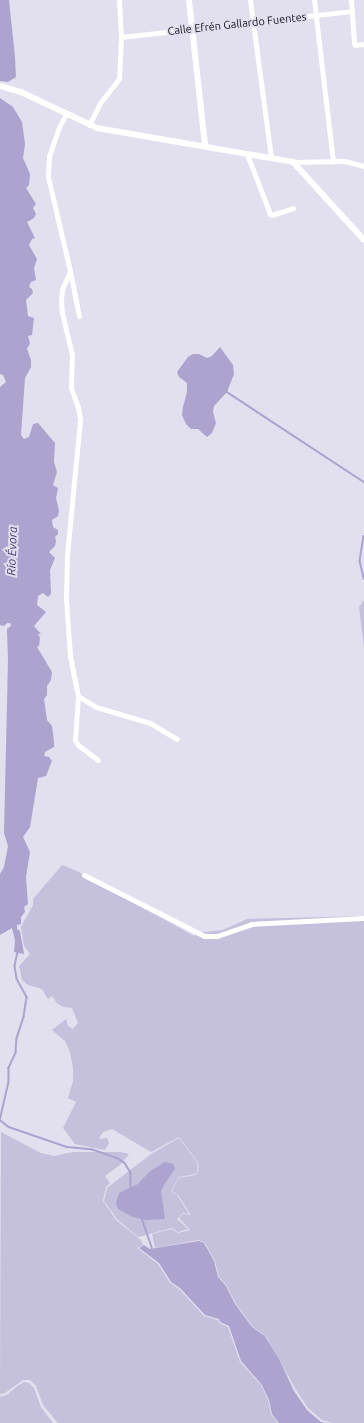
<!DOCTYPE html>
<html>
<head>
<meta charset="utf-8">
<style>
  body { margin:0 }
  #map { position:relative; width:364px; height:1423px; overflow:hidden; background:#e2dfef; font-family:Ubuntu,sans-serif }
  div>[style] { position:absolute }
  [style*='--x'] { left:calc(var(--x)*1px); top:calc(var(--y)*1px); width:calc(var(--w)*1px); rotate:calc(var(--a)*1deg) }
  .green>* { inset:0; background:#c5c0dc }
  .water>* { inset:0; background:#aca3ce }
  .stream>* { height:1.5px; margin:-0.75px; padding:0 0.75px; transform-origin:0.75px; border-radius:0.75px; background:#aca3ce }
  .minor>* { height:5px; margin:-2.5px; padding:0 2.5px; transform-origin:2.5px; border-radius:2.5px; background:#fff }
  .tertiary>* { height:6px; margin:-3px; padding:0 3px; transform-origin:3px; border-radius:3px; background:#fff }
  span { translate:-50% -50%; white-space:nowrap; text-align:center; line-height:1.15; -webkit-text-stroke:4px #e2dfef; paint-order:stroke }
  .street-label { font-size:11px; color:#141318 }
  .water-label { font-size:12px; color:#46386f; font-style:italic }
</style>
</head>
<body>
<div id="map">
  <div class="green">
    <div style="clip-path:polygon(364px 600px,364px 648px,359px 607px)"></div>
    <div style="clip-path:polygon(62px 865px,77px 871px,194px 936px,198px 933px,223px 930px,247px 919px,364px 916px,364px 1423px,332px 1423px,322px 1420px,308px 1408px,296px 1390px,266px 1336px,253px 1327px,236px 1304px,227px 1286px,219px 1277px,215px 1261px,205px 1243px,199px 1240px,155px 1248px,152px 1234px,172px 1229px,178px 1233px,190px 1230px,179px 1218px,183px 1214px,191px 1215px,178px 1195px,172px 1191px,179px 1178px,195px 1175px,199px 1170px,198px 1162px,179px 1137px,151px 1152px,112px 1129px,103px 1132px,99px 1139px,107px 1138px,109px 1143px,105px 1150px,75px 1144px,63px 1128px,76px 1102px,68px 1098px,73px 1081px,73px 1068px,70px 1052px,65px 1041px,52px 1030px,66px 1019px,68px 1026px,73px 1029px,78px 1023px,72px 1008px,63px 1007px,57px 1003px,52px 996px,48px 999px,42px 989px,28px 985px,22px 980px,19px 966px,30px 954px,24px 946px,21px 927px,33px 905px,33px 899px)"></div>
    <div style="clip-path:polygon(1px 1132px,41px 1153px,54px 1156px,73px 1152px,121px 1152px,129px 1154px,120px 1165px,105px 1176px,110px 1183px,106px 1187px,103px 1201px,116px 1220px,141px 1240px,143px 1245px,137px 1248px,158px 1264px,170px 1283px,179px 1289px,204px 1316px,218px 1320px,219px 1323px,228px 1327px,240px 1362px,261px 1385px,268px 1400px,271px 1414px,278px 1423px,58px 1423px,43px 1405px,36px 1386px,30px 1380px,23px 1380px,5px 1393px,0 1394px)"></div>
    <div style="clip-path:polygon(179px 1138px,197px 1162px,198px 1170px,195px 1174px,179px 1177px,171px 1191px,177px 1195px,189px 1214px,183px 1213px,177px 1219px,188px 1229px,178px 1232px,172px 1228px,138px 1237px,117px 1219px,104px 1201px,107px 1188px,151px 1154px)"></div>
    <div style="clip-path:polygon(24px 1382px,29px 1383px,34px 1388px,41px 1407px,53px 1423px,0 1423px,0 1397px,7px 1395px,16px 1387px)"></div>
  </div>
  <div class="water">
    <div style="clip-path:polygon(0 0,9px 0,15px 57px,16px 77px,8px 82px,0 81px)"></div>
    <div style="clip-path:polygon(0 98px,13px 107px,22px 122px,25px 144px,23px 158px,30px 174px,29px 185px,26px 188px,36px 204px,33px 208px,36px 214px,34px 218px,27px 222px,35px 238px,32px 239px,29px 245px,37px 259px,34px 268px,36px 280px,31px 282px,29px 287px,32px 289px,33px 293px,26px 300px,28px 316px,34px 318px,32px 335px,28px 336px,30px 343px,27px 349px,31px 360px,31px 367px,25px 378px,21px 435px,24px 439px,29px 437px,33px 424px,38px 423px,55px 443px,54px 462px,57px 472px,53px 485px,58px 488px,56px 498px,59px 511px,58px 516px,52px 520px,53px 527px,58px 530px,58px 534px,55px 537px,56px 541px,55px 546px,49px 552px,55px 558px,50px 570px,51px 594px,48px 597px,43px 593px,38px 596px,37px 605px,46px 612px,34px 626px,41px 634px,38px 634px,40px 638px,39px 646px,37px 647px,52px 672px,51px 680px,47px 686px,47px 695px,44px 699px,47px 720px,52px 726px,54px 742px,54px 747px,45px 752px,44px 756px,49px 757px,52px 761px,46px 776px,38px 778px,30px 827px,23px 837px,30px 852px,26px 877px,28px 904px,24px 907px,25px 912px,21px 917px,21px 924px,17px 925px,17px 929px,20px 931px,24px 954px,14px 952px,15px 940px,12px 928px,0 935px,0 874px,4px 867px,8px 846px,4px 833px,8px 661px,7px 629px,11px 626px,10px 623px,7px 623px,4px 626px,0 625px,0 387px,6px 382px,3px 375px,0 374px)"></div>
    <div style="clip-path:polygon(220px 347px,233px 365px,234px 374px,227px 392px,214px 406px,213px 412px,216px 423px,212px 433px,207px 437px,198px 429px,191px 429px,186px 424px,182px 415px,183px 407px,187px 392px,187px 383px,179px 377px,177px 372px,188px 357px,193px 354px,199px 354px,207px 358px,212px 356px)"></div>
    <div style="clip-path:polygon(165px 1162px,173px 1164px,175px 1169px,165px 1183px,161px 1191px,165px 1219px,146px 1220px,133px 1217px,118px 1209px,116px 1203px,119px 1193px,138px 1184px,149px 1172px)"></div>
    <div style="clip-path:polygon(199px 1241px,204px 1243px,208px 1250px,214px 1261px,218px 1277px,226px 1286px,235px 1304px,252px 1327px,265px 1336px,279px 1359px,294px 1391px,307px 1410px,321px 1422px,326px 1423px,279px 1423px,272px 1414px,269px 1400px,262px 1385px,241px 1361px,229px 1326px,220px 1322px,219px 1319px,205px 1315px,180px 1288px,171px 1282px,159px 1263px,139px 1248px,144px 1245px,150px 1249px)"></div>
  </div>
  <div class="stream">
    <div style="--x:227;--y:392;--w:164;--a:33.3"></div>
    <div style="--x:364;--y:536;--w:25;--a:99"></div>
    <div style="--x:360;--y:561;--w:18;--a:77"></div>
    <div style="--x:18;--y:952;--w:14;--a:102"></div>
    <div style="--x:15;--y:966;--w:13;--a:81"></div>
    <div style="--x:17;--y:979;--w:21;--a:61"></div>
    <div style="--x:27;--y:997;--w:7;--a:98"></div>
    <div style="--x:26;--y:1004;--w:13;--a:99"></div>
    <div style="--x:24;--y:1017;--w:22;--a:108"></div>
    <div style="--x:17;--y:1038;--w:15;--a:94"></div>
    <div style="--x:16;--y:1053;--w:17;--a:115"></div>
    <div style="--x:9;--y:1068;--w:14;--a:90"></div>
    <div style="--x:9;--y:1082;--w:39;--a:103"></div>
    <div style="--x:0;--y:1120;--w:11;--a:38"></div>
    <div style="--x:9;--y:1127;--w:61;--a:19"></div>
    <div style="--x:67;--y:1147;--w:24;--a:5"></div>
    <div style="--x:91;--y:1149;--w:28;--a:19"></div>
    <div style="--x:117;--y:1158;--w:9;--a:32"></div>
    <div style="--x:125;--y:1163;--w:12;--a:59"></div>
    <div style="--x:131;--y:1173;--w:15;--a:90"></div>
    <div style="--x:142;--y:1218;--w:34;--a:71"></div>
  </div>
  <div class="minor">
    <div style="--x:250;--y:0;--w:158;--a:82.4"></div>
    <div style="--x:314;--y:0;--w:163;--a:83.3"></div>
    <div style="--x:351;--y:0;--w:43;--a:86"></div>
    <div style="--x:354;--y:43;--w:2;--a:63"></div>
    <div style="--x:355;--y:45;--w:9;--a:-6"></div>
    <div style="--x:121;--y:37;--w:232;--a:-6.4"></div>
    <div style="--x:66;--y:114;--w:15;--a:118"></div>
    <div style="--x:59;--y:127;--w:31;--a:109"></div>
    <div style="--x:49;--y:156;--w:21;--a:93"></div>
    <div style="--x:48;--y:177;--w:97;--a:76.8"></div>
    <div style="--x:70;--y:271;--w:46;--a:78.7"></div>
    <div style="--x:89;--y:125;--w:25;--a:-63"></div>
    <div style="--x:100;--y:103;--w:31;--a:-52"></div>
    <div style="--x:119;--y:79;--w:42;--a:-87.3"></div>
    <div style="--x:121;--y:37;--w:37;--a:-93"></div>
    <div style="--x:247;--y:154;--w:64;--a:69"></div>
    <div style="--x:270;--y:214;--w:2;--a:27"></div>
    <div style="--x:272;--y:215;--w:22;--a:-18"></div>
    <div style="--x:293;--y:162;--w:51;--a:-1.1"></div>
    <div style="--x:344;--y:161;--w:21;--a:14"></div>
    <div style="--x:70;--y:271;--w:21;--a:113"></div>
    <div style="--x:62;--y:290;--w:10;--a:96"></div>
    <div style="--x:61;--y:300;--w:13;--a:86"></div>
    <div style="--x:62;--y:313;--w:43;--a:76.6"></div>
    <div style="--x:72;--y:355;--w:33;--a:92"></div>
    <div style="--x:71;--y:388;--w:20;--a:70"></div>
    <div style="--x:78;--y:407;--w:13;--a:81"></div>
    <div style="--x:80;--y:420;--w:136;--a:95.5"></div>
    <div style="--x:67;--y:555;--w:44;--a:91.3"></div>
    <div style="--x:66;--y:599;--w:57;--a:86"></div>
    <div style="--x:70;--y:656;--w:41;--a:78.7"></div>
    <div style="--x:78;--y:696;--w:44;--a:93.9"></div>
    <div style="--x:75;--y:740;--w:6;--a:59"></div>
    <div style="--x:78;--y:745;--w:25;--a:37"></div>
    <div style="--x:78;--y:696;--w:21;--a:31"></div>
    <div style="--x:96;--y:707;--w:56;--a:16.5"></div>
    <div style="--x:150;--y:723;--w:31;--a:31"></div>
    <div style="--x:84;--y:875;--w:135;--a:26.9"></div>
    <div style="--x:204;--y:936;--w:13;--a:0"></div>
    <div style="--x:217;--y:936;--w:36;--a:-19"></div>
    <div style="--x:251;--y:924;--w:113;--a:-3"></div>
  </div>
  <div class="tertiary">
    <div style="--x:189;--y:0;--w:147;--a:83.7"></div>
    <div style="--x:0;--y:86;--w:22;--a:16"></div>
    <div style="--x:21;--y:92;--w:84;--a:25.3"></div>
    <div style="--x:97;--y:128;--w:199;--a:9.8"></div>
    <div style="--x:293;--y:162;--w:105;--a:47.7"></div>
  </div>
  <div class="street-label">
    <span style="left:237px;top:24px;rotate:-6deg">Calle Efrén Gallardo Fuentes</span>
  </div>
  <div class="water-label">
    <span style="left:12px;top:551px;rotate:-88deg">Río Évora</span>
  </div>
</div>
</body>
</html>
